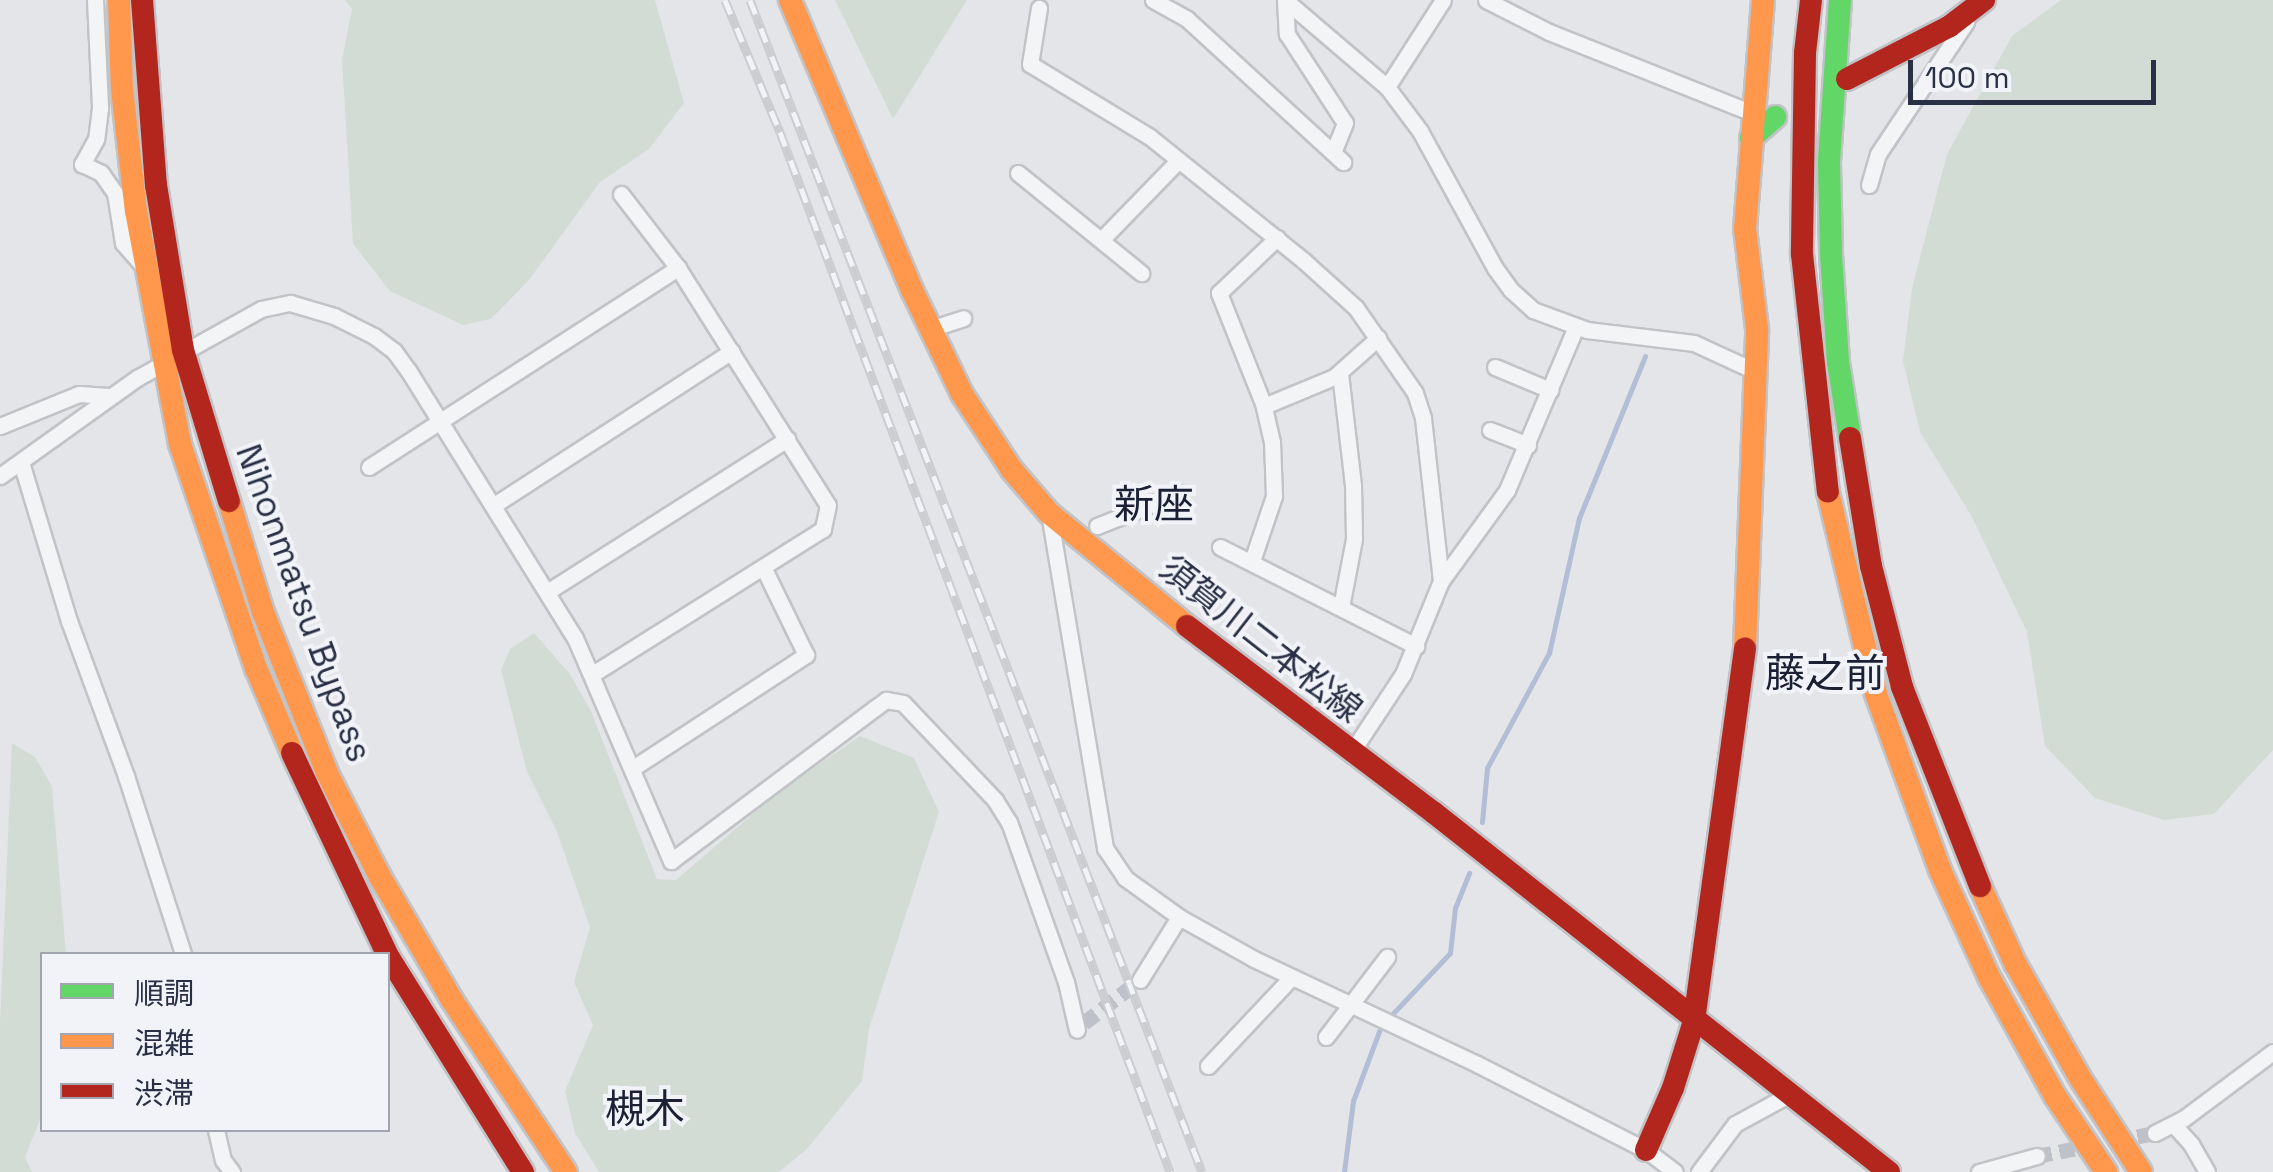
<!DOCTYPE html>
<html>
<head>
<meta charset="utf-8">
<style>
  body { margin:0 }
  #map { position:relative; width:2273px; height:1172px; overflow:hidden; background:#e4e5e9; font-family:"Space Grotesk","Noto Sans JP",sans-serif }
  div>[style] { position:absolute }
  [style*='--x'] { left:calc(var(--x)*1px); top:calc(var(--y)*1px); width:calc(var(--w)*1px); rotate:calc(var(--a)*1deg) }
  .green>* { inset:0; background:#d3dcd4 }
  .stream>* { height:5px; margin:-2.5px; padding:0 2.5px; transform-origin:2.5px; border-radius:2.5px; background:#b1bed5 }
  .street-tunnel>* { height:15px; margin-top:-7.5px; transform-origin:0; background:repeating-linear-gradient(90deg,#bfc1c8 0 15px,transparent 0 23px) }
  .roads { filter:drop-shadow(2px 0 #c2c3c7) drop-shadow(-2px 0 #c2c3c7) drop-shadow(0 2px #c2c3c7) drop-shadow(0 -2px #c2c3c7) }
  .street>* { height:15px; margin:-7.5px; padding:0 7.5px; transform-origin:7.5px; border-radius:7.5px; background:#f3f4f6 }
  .fast>* { height:22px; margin:-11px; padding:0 11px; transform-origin:11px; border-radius:11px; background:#63d668 }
  .slow>* { height:22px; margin:-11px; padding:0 11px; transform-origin:11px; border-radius:11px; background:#ff974d }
  .jam>* { height:22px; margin:-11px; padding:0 11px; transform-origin:11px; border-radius:11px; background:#b3261e }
  .rail>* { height:9px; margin-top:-4.5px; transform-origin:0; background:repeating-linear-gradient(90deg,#f1f3f8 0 15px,#cccdd1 0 30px); box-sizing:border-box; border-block:2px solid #cccdd1 }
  span { translate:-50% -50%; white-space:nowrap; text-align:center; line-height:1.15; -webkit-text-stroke:8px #f1f3f8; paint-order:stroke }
  .street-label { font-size:35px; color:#292f44 }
  .quarter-label { font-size:40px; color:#1b2034 }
  .legend { position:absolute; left:40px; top:952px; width:350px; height:180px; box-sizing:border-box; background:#f1f3f8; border:2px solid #a1a5b0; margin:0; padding:12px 18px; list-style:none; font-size:30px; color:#292f44 }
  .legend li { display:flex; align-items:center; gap:20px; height:50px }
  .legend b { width:50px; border:2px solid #a1a5b0 }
  .scale { position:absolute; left:1908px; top:60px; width:248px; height:45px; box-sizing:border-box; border:5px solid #292f44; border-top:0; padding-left:12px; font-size:30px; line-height:35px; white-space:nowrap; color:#292f44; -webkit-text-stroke:8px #f1f3f8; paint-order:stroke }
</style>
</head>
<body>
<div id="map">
  <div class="green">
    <div style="clip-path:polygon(345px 0,655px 0,684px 103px,649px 149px,600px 182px,529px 280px,491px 319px,463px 325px,390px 291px,353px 244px,342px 60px,352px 9px)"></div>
    <div style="clip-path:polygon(835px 0,967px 0,893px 119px)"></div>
    <div style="clip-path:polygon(2061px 0,2273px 0,2273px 750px,2214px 814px,2164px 820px,2095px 798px,2045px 746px,2027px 632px,1972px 517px,1920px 432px,1903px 361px,1912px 288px,1947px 154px,2012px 36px)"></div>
    <div style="clip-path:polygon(534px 633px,570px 674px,591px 711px,657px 879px,676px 880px,775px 795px,860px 736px,914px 758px,939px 812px,869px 1029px,862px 1081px,807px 1149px,779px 1172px,599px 1172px,575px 1133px,565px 1091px,593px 1025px,574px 982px,590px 927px,557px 832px,527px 772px,501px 670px,510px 649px)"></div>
    <div style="clip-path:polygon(12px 743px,35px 757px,52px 786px,66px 954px,42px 954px,42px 1115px,25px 1157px,32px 1172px,0 1172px,0 1022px)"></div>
  </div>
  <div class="stream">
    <div style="--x:1482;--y:822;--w:54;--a:-84.7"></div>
    <div style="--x:1487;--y:768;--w:131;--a:-61.7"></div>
    <div style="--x:1549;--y:653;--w:138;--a:-77.5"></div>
    <div style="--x:1579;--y:518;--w:175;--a:-67.8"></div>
    <div style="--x:1344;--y:1172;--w:72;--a:-82.8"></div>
    <div style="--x:1353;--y:1101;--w:80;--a:-69.5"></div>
    <div style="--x:1381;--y:1026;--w:100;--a:-46.6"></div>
    <div style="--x:1450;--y:953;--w:45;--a:-83.7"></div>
    <div style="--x:1455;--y:908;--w:38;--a:-68"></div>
  </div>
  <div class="street-tunnel">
    <div style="--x:1084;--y:1023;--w:71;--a:-37.5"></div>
    <div style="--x:2115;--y:1141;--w:41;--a:-11.3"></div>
    <div style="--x:2037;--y:1156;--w:56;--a:-11.3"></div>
  </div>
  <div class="roads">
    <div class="street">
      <div style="--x:95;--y:0;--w:108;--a:87.3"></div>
      <div style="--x:100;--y:108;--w:31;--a:97"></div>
      <div style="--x:96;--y:139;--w:29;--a:119"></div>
      <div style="--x:82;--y:164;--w:21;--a:25"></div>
      <div style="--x:101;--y:173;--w:24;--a:55"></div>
      <div style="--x:115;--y:193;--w:51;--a:80.9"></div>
      <div style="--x:123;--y:243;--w:28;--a:49"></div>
      <div style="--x:1153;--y:0;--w:39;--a:29"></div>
      <div style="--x:1187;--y:19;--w:212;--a:42.5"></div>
      <div style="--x:1285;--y:0;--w:134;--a:40.5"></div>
      <div style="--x:1387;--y:87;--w:55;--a:53.1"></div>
      <div style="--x:1420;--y:131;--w:156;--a:61.3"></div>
      <div style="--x:1495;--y:268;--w:27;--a:54"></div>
      <div style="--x:1511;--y:290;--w:30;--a:42"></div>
      <div style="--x:1533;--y:310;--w:58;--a:20.3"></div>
      <div style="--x:1587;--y:330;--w:108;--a:6.9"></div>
      <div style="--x:1694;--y:343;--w:69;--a:24.7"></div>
      <div style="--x:1285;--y:0;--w:34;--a:87"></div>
      <div style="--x:1287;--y:34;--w:106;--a:56.9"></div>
      <div style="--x:1345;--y:123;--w:32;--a:112"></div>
      <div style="--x:1486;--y:0;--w:71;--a:26.9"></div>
      <div style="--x:1549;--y:32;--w:219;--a:21.7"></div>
      <div style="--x:1039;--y:8;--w:57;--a:99.1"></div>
      <div style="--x:1030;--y:64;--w:140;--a:31.3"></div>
      <div style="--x:1150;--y:137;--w:198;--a:38.8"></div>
      <div style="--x:1304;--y:261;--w:70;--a:42.1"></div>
      <div style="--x:1356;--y:308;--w:103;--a:55.2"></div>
      <div style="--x:1415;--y:393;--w:26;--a:72"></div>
      <div style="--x:1423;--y:418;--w:164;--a:83.7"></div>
      <div style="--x:1441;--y:581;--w:100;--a:112.2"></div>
      <div style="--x:1403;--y:674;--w:95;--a:123.4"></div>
      <div style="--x:1387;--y:87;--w:103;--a:-57.2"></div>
      <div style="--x:1018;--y:173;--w:159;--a:39.1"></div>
      <div style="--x:1869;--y:185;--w:32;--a:-74"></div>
      <div style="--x:1878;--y:154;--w:159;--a:-56.3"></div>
      <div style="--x:621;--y:194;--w:93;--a:52.4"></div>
      <div style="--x:1103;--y:238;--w:107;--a:-45.8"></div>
      <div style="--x:930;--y:329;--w:35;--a:-18"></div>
      <div style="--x:1495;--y:367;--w:60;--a:22.7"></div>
      <div style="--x:1340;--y:373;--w:113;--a:83.4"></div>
      <div style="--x:1353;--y:485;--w:54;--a:88.9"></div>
      <div style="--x:1354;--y:539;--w:69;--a:100.8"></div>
      <div style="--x:1264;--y:406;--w:76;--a:-22.5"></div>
      <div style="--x:1334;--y:377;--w:59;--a:-41.6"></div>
      <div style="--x:0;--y:426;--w:85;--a:-22.1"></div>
      <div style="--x:79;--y:394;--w:30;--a:4"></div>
      <div style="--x:1490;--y:430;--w:41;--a:21.5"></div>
      <div style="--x:21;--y:462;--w:166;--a:73.2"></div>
      <div style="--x:69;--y:621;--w:165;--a:69.8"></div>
      <div style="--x:126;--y:776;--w:187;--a:72.2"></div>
      <div style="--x:369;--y:467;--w:368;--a:-32.8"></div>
      <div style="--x:678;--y:268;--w:280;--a:57.7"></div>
      <div style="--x:828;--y:505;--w:25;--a:102"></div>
      <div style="--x:823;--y:529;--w:272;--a:147.8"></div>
      <div style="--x:0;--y:476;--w:168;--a:-35.6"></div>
      <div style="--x:137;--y:378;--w:142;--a:-29.1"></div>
      <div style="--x:261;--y:309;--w:30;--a:-12"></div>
      <div style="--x:290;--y:303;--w:46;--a:16.5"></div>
      <div style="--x:334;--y:316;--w:45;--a:26.6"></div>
      <div style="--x:374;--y:336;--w:25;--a:37"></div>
      <div style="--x:394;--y:351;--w:24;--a:54"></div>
      <div style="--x:408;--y:370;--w:316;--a:58.1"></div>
      <div style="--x:575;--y:638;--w:243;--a:66.7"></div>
      <div style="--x:671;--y:861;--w:255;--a:-36.9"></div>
      <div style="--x:875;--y:708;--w:14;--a:-36"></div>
      <div style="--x:886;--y:700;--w:17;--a:10"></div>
      <div style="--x:903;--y:703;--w:134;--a:46.5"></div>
      <div style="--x:995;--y:800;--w:26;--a:58"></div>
      <div style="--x:1009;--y:822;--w:170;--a:70.4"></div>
      <div style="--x:1066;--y:982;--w:49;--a:77.1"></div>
      <div style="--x:494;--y:505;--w:283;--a:-32.9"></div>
      <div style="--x:1049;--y:513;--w:340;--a:80.5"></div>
      <div style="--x:1105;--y:848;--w:36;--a:56"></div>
      <div style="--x:1125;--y:878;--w:67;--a:35.8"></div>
      <div style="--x:1179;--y:917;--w:86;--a:29.2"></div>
      <div style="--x:1254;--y:959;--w:246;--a:25.2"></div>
      <div style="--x:1477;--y:1064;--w:190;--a:27"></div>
      <div style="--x:1646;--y:1150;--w:36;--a:37"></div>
      <div style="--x:1097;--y:526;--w:89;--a:-21.7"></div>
      <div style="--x:1220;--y:547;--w:220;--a:26.8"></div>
      <div style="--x:1252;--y:561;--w:69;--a:-71.3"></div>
      <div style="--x:1274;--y:496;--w:54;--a:-92.1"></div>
      <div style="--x:1272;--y:442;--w:37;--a:-103"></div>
      <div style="--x:1264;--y:406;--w:122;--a:-111.7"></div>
      <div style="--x:1219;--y:293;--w:80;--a:-43.5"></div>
      <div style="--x:1441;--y:581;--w:112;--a:-54"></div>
      <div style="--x:1507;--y:490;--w:177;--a:-67.1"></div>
      <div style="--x:547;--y:592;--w:285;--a:-32.5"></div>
      <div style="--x:633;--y:768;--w:207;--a:-33.2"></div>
      <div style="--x:806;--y:655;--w:96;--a:-116"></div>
      <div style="--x:1140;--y:980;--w:74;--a:-58.2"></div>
      <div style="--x:1326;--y:1037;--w:101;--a:-52.7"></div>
      <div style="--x:1208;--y:1066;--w:122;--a:-46.7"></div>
      <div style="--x:2173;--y:1124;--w:27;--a:48"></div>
      <div style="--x:2191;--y:1144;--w:32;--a:60"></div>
      <div style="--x:216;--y:1130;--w:31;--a:77"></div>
      <div style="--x:223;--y:1160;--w:15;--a:53"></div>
      <div style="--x:2155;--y:1133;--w:31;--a:-27"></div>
      <div style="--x:2183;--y:1119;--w:112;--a:-36.7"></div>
      <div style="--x:1699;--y:1172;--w:60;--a:-53.1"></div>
      <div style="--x:1735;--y:1124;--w:63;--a:-28.6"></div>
      <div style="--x:1979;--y:1172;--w:60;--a:-15.4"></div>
    </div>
    <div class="fast">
      <div style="--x:1840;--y:0;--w:163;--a:93.9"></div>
      <div style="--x:1829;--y:163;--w:91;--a:88.7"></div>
      <div style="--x:1831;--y:254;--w:108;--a:86.3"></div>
      <div style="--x:1838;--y:362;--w:77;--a:81"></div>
      <div style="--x:1751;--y:138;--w:32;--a:-41"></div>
    </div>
    <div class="slow">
      <div style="--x:119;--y:0;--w:89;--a:88.1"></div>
      <div style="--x:122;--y:89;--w:123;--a:83.5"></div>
      <div style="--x:136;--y:211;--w:237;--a:79.3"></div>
      <div style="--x:180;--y:444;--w:237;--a:71.3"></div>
      <div style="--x:256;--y:668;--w:92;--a:67"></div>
      <div style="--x:790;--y:0;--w:315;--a:67.2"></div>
      <div style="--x:912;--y:290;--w:115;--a:64.3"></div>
      <div style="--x:962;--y:394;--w:91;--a:56.7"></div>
      <div style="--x:1012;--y:470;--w:57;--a:49.3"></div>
      <div style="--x:1049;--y:513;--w:178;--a:39.3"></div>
      <div style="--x:1828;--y:492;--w:208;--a:76.6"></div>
      <div style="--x:1876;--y:694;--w:187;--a:70"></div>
      <div style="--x:1940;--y:870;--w:118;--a:65.4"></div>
      <div style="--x:1989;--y:977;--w:136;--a:61"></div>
      <div style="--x:2055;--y:1096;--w:92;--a:56.1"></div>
      <div style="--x:229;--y:501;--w:116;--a:73"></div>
      <div style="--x:263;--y:612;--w:175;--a:68.3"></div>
      <div style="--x:328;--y:775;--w:112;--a:63"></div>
      <div style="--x:379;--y:875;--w:145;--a:59.7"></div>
      <div style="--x:452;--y:1000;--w:206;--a:56.5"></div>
      <div style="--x:1745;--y:648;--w:319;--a:-87.8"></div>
      <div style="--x:1757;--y:329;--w:101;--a:-96.8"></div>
      <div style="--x:1745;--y:229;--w:230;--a:-85.5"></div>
      <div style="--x:1980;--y:886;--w:85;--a:65.6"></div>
      <div style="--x:2015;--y:963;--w:132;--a:60.5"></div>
      <div style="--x:2080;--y:1078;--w:112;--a:57"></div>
    </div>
    <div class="jam">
      <div style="--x:142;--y:0;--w:186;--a:85.7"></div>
      <div style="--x:156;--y:185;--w:167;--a:80.7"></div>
      <div style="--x:183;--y:350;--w:158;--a:73.1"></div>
      <div style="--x:1811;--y:0;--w:53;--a:96.5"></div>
      <div style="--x:1805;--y:53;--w:201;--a:90.9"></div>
      <div style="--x:1802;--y:254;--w:239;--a:83.8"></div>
      <div style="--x:1847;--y:79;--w:116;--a:-27.2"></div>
      <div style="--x:1950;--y:26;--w:43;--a:-37.4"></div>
      <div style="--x:1850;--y:438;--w:130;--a:80.7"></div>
      <div style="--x:1871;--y:566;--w:125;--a:75.6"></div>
      <div style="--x:1902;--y:687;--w:214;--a:68.6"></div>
      <div style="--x:1187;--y:626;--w:308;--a:37.1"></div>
      <div style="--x:1433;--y:812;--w:581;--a:38.29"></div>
      <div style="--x:292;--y:753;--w:225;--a:64.7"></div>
      <div style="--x:388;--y:956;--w:255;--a:58"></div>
      <div style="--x:1646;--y:1150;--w:68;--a:-66.5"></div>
      <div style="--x:1673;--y:1088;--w:70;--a:-72.6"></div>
      <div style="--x:1694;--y:1021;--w:376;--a:-82.2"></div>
    </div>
  </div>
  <div class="rail">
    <div style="--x:725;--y:0;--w:143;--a:67.4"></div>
    <div style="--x:780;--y:132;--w:1111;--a:69.44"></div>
    <div style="--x:750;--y:0;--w:1256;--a:68.91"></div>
  </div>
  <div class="street-label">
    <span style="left:304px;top:603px;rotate:70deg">Nihonmatsu Bypass</span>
    <span style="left:1261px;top:639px;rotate:38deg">須賀川二本松線</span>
  </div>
  <div class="quarter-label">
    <span style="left:1154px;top:505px">新座</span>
    <span style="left:1825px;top:674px">藤之前</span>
    <span style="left:645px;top:1110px">槻木</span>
  </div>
  <ul class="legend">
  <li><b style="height:12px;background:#63d668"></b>順調</li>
  <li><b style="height:12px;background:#ff974d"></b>混雑</li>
  <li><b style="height:12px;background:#b3261e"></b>渋滞</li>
  </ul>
  <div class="scale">100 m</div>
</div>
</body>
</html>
